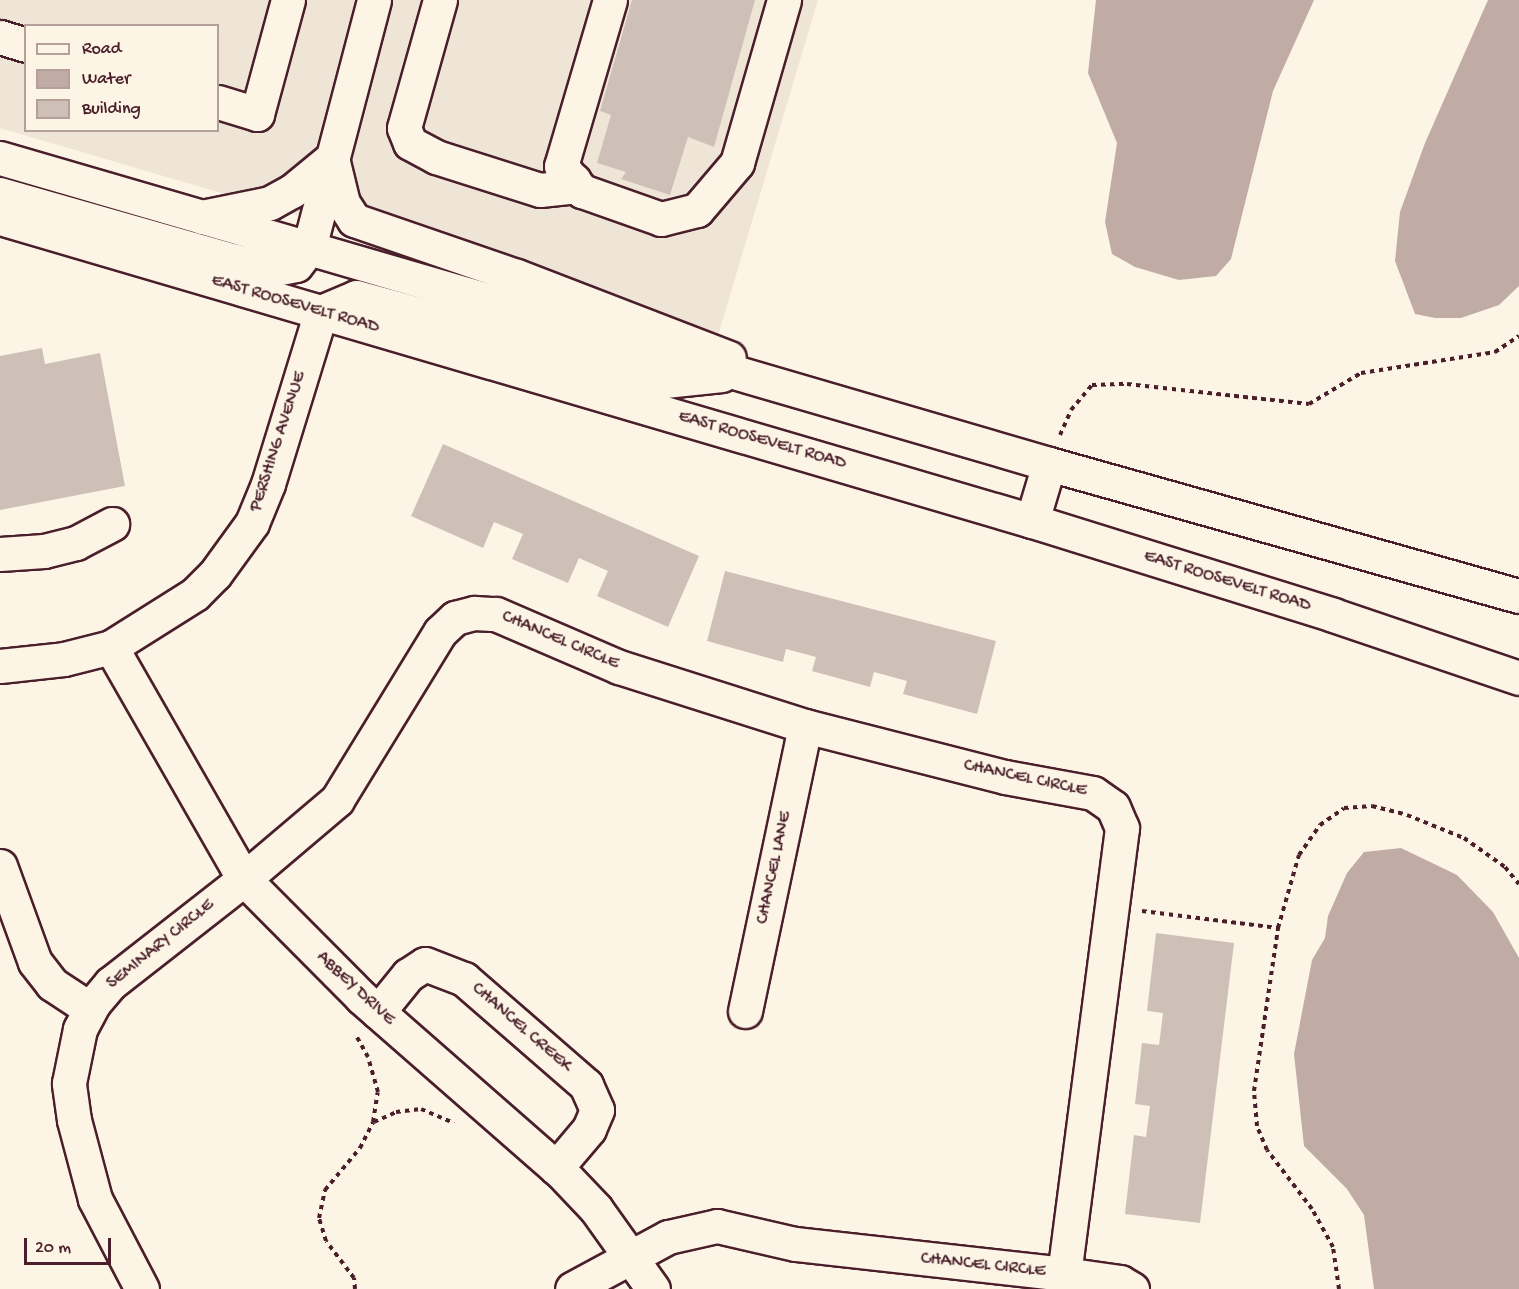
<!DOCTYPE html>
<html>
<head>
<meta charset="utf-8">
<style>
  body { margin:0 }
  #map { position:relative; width:1519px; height:1289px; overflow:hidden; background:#fcf5e5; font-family:"Gochi Hand",sans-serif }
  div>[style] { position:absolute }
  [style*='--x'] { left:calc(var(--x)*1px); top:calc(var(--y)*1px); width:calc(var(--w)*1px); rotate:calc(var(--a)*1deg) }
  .built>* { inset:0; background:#eee5d7 }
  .water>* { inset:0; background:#c0aca5 }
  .building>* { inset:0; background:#cfc0b7 }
  .path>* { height:4px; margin-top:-2px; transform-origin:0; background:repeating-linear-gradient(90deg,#4a1f2b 0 4.5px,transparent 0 9px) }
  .roads { filter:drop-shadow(2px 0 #4a1f2b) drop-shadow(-2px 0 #4a1f2b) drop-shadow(0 2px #4a1f2b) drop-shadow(0 -2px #4a1f2b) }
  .minor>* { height:33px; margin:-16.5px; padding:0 16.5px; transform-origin:16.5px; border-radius:16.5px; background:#fcf5e5 }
  .major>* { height:33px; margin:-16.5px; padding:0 16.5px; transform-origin:16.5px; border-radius:16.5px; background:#fcf5e5 }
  span { translate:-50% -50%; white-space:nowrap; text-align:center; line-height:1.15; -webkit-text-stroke:6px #fcf5e5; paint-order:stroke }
  .street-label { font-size:18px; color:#4a1f2b }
  .legend { position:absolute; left:24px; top:24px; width:195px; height:108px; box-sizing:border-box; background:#fcf5e5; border:2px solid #b59f9b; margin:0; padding:8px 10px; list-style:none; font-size:18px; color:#4a1f2b }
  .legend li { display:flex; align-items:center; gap:12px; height:30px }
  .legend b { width:30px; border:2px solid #b59f9b }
  .scale { position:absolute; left:24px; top:1238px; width:87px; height:27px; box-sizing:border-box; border:3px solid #4a1f2b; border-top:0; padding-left:8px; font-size:18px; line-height:21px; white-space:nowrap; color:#4a1f2b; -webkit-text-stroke:4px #fcf5e5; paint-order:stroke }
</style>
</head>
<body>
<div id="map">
  <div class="built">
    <div style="clip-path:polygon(evenodd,0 0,818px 0,717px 339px,0 128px,0 0,26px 26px,218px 26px,218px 130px,26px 130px,26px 26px)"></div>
  </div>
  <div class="water">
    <div style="clip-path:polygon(1096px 0,1314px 0,1273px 91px,1231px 259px,1216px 276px,1179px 280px,1135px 267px,1112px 254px,1105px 222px,1117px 143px,1088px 73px)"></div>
    <div style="clip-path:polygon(1488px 0,1519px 0,1519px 286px,1499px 305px,1461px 318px,1435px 318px,1415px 314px,1395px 261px,1400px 212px,1425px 143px)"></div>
    <div style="clip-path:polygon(1401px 848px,1457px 875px,1493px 912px,1519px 958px,1519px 1289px,1374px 1289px,1364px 1215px,1347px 1189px,1304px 1146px,1294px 1054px,1312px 960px,1325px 938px,1328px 916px,1347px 873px,1364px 852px)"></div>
  </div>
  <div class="building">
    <div style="clip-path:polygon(632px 0,755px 0,714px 147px,688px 137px,670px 195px,621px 179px,626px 172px,597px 163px,611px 115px,600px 111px)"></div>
    <div style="clip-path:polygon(42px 348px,45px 364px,100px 353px,125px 486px,0 510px,0 356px)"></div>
    <div style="clip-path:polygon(443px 444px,699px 556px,668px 627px,597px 596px,608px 571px,579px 558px,568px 583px,512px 559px,523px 534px,494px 522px,483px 548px,411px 516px)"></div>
    <div style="clip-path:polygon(725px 571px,996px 641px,977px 714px,903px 694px,907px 681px,874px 672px,870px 687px,812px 671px,816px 657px,786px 649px,783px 662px,707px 641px)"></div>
    <div style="clip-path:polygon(1156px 933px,1234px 943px,1200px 1223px,1125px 1214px,1134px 1135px,1146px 1137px,1150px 1106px,1135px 1104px,1142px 1043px,1159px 1045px,1163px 1013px,1147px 1011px)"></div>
  </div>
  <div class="path">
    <div style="--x:1060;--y:435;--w:27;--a:-66"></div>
    <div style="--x:1071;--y:410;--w:33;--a:-50"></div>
    <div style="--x:1092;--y:385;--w:35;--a:-2"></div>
    <div style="--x:1127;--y:384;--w:183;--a:6.3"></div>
    <div style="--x:1309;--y:404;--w:61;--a:-30.8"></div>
    <div style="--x:1361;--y:373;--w:136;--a:-8.9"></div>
    <div style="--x:1495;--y:352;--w:29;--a:-34"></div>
    <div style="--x:1142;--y:911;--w:137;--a:7.1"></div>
    <div style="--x:374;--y:1122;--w:24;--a:-24"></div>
    <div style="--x:396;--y:1112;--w:25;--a:-7"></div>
    <div style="--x:421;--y:1109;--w:36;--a:23"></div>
    <div style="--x:355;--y:1289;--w:11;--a:-95"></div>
    <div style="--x:354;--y:1278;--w:46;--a:-127.1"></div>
    <div style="--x:326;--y:1241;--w:24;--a:-107"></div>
    <div style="--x:319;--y:1218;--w:29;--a:-78"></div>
    <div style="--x:325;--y:1190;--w:55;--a:-50.2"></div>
    <div style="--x:360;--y:1148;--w:29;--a:-63"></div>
    <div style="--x:373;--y:1122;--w:30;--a:-81"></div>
    <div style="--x:378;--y:1092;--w:36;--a:-106"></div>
    <div style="--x:368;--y:1057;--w:25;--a:-119"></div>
    <div style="--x:1339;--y:1289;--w:42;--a:-98.1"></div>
    <div style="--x:1333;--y:1247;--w:43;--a:-118.9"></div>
    <div style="--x:1312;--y:1209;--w:74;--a:-127.3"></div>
    <div style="--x:1267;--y:1150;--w:26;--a:-113"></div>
    <div style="--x:1257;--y:1126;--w:35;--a:-95"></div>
    <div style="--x:1254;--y:1091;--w:165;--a:-81.6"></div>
    <div style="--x:1278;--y:928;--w:76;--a:-74"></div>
    <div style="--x:1299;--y:855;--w:37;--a:-55"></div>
    <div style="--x:1320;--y:825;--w:29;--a:-35"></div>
    <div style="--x:1344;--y:808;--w:28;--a:-4"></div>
    <div style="--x:1372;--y:806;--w:36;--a:14"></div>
    <div style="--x:1407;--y:815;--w:61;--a:22"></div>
    <div style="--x:1464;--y:838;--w:50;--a:35.3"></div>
    <div style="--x:1505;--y:867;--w:22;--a:51"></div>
  </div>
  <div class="roads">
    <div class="minor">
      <div style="--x:440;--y:0;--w:133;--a:105.7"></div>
      <div style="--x:404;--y:128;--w:16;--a:68"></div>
      <div style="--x:410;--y:143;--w:30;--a:28"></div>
      <div style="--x:436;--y:157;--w:109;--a:17.6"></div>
      <div style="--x:540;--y:190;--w:28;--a:-6"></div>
      <div style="--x:568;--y:187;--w:9;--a:-49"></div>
      <div style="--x:610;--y:0;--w:173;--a:106.4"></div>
      <div style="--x:561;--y:166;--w:33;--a:50"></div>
      <div style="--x:582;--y:191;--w:84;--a:19.5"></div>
      <div style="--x:661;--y:219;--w:37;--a:-14"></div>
      <div style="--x:697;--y:210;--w:62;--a:-49.6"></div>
      <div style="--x:737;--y:163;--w:170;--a:-73.9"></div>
      <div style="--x:0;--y:37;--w:27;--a:17"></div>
      <div style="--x:218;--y:102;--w:41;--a:17.1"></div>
      <div style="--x:257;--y:114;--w:118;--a:-74.8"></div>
      <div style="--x:332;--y:158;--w:46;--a:76.3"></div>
      <div style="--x:343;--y:203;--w:20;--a:57"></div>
      <div style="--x:354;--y:220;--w:172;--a:19"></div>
      <div style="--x:517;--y:276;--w:227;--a:21.1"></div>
      <div style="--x:202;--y:217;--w:69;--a:-11.6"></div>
      <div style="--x:270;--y:203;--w:25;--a:-29"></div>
      <div style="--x:292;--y:191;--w:52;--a:-39.5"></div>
      <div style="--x:309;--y:248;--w:256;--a:-75.3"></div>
      <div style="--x:0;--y:554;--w:44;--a:-3.9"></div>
      <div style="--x:44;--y:551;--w:33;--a:-14"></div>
      <div style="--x:76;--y:543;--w:41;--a:-27.8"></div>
      <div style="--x:111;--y:647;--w:267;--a:60.2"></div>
      <div style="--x:244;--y:879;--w:166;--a:45.2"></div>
      <div style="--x:361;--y:997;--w:264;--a:41.2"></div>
      <div style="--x:560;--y:1171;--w:52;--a:46.5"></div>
      <div style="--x:596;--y:1209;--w:98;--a:54.5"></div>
      <div style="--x:0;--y:666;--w:64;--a:-6.2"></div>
      <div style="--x:64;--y:659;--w:49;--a:-14.3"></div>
      <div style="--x:111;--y:647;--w:99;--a:-32.2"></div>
      <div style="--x:195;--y:594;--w:28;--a:-45"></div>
      <div style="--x:215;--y:574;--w:63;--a:-54"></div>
      <div style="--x:252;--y:523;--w:42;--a:-67.7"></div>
      <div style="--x:268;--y:484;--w:180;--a:-72.9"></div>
      <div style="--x:0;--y:866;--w:102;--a:70"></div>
      <div style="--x:35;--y:962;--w:28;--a:52"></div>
      <div style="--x:52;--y:984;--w:45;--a:33.3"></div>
      <div style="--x:745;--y:1011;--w:291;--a:-78.1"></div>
      <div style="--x:378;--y:1012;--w:48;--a:-51"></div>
      <div style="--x:408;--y:975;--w:20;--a:-33"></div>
      <div style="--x:425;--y:964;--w:42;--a:21"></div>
      <div style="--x:464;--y:979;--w:162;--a:41"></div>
      <div style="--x:586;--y:1085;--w:27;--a:66"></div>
      <div style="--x:597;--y:1110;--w:21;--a:113"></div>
      <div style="--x:589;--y:1129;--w:51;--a:130.2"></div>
      <div style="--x:1064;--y:1274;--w:57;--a:8.1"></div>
      <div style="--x:1120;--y:1282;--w:14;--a:30"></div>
      <div style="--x:142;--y:1289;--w:102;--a:-117.6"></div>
      <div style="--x:95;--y:1199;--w:82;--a:-104.9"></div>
      <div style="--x:74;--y:1120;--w:37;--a:-98"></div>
      <div style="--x:69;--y:1083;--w:55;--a:-78.5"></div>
      <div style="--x:80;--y:1029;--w:30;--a:-62"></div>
      <div style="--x:94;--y:1003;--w:26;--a:-50"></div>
      <div style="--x:111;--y:983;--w:169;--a:-38"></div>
      <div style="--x:244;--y:879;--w:122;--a:-40.3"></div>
      <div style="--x:337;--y:800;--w:197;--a:-58.5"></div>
      <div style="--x:440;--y:632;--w:21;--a:-43"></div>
      <div style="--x:455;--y:618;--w:20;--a:-15"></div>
      <div style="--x:474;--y:613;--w:22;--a:3"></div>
      <div style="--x:496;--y:614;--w:134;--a:23.3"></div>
      <div style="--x:619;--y:667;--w:195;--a:17.6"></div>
      <div style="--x:805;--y:726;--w:206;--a:14.3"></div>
      <div style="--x:1005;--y:777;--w:89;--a:10.3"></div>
      <div style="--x:1093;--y:793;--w:24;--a:35"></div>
      <div style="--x:1113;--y:807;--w:23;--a:67"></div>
      <div style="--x:1122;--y:828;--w:450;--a:97.4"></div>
      <div style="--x:1064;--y:1274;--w:271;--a:-173.6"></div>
      <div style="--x:795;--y:1244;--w:80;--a:-167"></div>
      <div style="--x:717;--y:1226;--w:50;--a:167.3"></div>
      <div style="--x:668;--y:1237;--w:109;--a:151.6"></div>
    </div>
    <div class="major">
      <div style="--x:0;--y:158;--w:1093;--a:16.26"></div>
      <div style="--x:1049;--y:464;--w:488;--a:15.7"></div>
      <div style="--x:0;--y:194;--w:244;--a:15.9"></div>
      <div style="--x:235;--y:261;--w:41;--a:11.3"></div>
      <div style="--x:275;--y:269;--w:21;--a:-11"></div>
      <div style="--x:296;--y:265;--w:21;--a:-53"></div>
      <div style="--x:0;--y:218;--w:1076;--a:16.36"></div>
      <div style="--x:1032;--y:521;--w:315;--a:17.3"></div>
      <div style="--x:1333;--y:615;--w:196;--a:18.7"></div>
      <div style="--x:321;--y:312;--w:38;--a:-23"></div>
      <div style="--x:356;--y:297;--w:320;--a:15.2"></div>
      <div style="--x:665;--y:381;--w:57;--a:-6"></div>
      <div style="--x:1032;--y:521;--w:59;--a:-73.4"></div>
    </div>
  </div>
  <div class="street-label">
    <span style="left:295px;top:305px;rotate:16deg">EAST ROOSEVELT ROAD</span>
    <span style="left:762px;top:441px;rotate:16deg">EAST ROOSEVELT ROAD</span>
    <span style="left:279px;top:442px;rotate:-72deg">PERSHING AVENUE</span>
    <span style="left:1227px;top:582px;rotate:17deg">EAST ROOSEVELT ROAD</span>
    <span style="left:560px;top:641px;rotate:23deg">CHANCEL CIRCLE</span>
    <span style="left:1025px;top:779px;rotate:12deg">CHANCEL CIRCLE</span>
    <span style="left:775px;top:868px;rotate:-78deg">CHANCEL LANE</span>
    <span style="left:161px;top:945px;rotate:-39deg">SEMINARY CIRCLE</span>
    <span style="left:355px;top:989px;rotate:43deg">ABBEY DRIVE</span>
    <span style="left:521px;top:1028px;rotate:41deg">CHANCEL CREEK</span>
    <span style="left:983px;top:1266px;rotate:6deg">CHANCEL CIRCLE</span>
  </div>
  <ul class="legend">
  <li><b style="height:8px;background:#fcf5e5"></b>Road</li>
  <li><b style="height:16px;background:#c0aca5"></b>Water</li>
  <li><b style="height:16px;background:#cfc0b7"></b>Building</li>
  </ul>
  <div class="scale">20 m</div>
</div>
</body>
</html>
